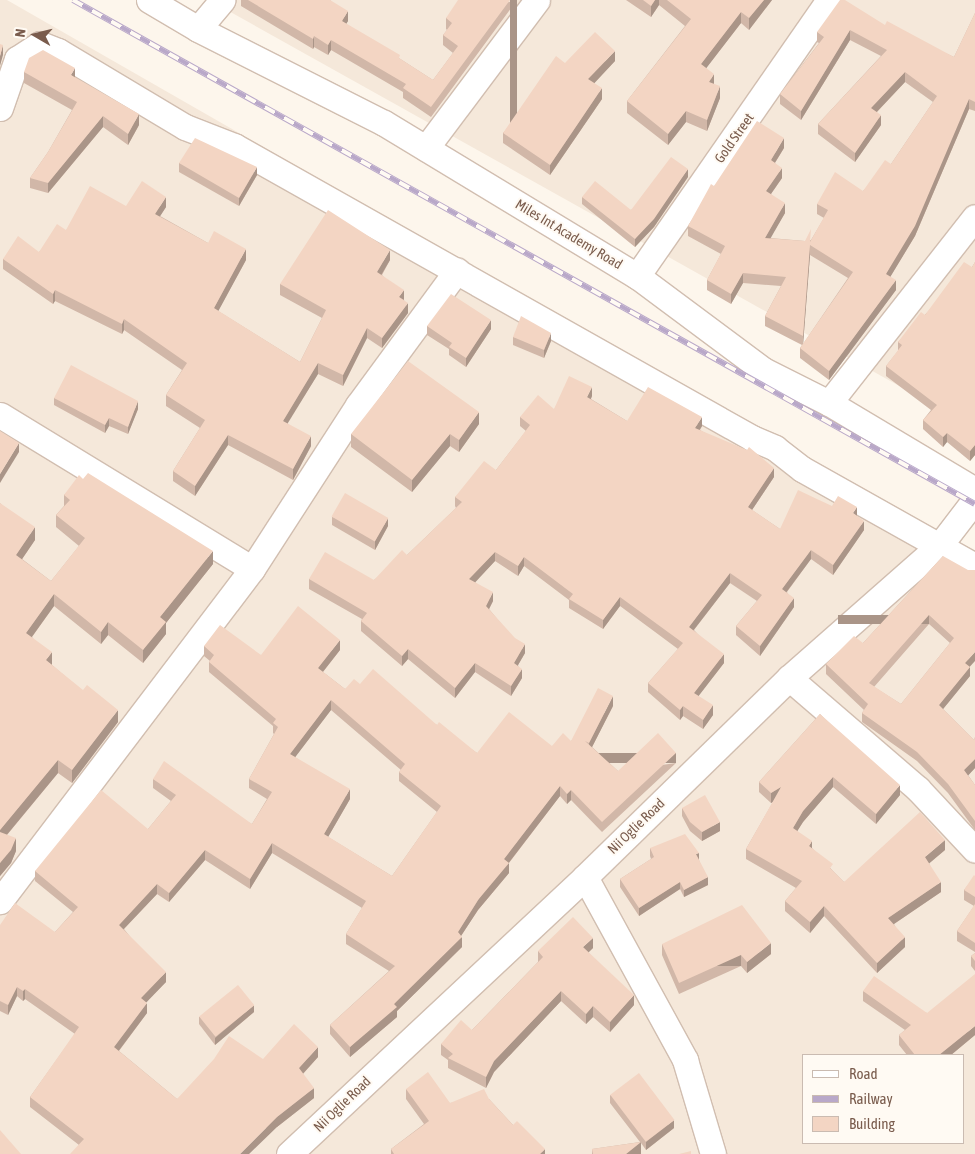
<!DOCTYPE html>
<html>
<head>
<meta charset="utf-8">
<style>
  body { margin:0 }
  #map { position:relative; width:975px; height:1154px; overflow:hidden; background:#fdf6ec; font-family:"Asap Condensed",sans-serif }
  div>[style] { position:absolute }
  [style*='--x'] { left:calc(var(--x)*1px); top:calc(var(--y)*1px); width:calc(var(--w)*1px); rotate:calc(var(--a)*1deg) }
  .residential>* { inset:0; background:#f5e8da }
  .roads { filter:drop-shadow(1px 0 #d1beb0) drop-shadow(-1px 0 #d1beb0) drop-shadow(0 1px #d1beb0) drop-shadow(0 -1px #d1beb0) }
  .minor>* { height:25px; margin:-12.5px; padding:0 12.5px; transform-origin:12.5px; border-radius:12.5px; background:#fff }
  .rail>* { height:5.5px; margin-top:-2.75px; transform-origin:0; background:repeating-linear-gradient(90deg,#fffaf3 0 11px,#b9a8c9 0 22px); box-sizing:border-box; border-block:1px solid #b9a8c9 }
  .wall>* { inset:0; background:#d1b7a8 }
  .shaded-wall>* { inset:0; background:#aa9588; transform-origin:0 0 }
  .building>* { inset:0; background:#f3d5c3; transform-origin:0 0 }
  span { translate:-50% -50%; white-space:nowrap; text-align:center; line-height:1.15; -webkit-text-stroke:4px #fffaf3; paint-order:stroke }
  .street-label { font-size:14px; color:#7a5c4d }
  .legend { position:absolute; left:802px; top:1054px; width:162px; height:90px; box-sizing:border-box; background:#fffaf3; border:1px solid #cabbb1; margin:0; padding:6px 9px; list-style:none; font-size:15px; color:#7a5c4d }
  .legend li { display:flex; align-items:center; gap:10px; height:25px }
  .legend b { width:25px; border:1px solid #cabbb1 }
  .north { position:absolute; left:10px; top:10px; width:50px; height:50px; -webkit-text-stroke:4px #fffaf3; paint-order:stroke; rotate:278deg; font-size:14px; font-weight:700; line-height:20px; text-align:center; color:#7a5c4d }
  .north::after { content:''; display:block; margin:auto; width:18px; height:22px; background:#7a5c4d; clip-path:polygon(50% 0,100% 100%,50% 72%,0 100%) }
</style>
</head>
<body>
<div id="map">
  <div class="residential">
    <div style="clip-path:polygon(evenodd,0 0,7px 0,975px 555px,975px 1154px,0 1154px,0 0,804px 1055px,964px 1055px,964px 1143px,804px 1143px,804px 1055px)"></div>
    <div style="clip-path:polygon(209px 0,975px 0,975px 406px,960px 420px)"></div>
  </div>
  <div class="roads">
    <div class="minor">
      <div style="--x:149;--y:0;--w:57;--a:30.6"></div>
      <div style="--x:198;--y:29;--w:208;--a:26.8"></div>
      <div style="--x:384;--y:123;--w:296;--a:31.2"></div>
      <div style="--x:637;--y:276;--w:157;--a:36.7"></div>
      <div style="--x:763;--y:370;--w:74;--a:26.6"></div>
      <div style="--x:829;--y:403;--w:170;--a:30.8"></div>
      <div style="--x:198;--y:29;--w:38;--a:-50"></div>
      <div style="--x:0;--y:108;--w:52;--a:-70.9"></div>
      <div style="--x:17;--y:59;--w:27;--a:-33"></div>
      <div style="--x:40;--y:44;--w:19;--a:21"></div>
      <div style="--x:58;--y:51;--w:148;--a:30.9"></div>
      <div style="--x:185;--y:127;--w:53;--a:21.2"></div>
      <div style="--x:234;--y:146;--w:595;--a:29.41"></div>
      <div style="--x:752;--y:438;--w:25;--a:23"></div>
      <div style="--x:775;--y:448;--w:34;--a:38"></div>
      <div style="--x:802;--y:469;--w:198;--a:29.3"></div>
      <div style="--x:426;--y:148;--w:185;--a:-53.1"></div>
      <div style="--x:637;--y:276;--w:336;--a:-55.2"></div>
      <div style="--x:829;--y:403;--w:236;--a:-51.9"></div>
      <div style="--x:0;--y:415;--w:295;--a:31.4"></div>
      <div style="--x:252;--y:569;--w:417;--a:127.2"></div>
      <div style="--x:252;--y:569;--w:195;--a:-57.1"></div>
      <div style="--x:358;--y:405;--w:167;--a:-53.7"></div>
      <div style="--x:789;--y:678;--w:170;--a:40.7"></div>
      <div style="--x:918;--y:789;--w:83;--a:46.9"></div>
      <div style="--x:585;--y:877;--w:209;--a:61.3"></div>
      <div style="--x:685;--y:1060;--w:98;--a:73.4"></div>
      <div style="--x:289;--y:1154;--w:405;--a:-43.1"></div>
      <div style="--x:585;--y:877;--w:285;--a:-44.3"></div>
      <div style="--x:789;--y:678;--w:201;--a:-41.4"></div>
      <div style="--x:940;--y:545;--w:54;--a:-52.5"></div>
      <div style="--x:973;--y:502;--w:10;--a:-79"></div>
    </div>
  </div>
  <div class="rail">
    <div style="--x:73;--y:0;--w:1033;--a:29.19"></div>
  </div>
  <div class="wall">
    <div style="clip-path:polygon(241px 0,330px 0,348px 21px,346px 24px,433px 80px,453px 53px,443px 45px,443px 35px,447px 30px,446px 29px,446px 18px,517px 0,431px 117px,403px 98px,403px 92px,331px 50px,328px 55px,314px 47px,313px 49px,241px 6px)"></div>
    <div style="clip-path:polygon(626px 0,772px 0,749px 30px,741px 23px,706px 68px,720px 98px,707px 131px,686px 122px,668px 145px,627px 113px,627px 101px,685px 26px,659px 5px,651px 17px)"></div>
    <div style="clip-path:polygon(evenodd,975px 13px,975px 111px,969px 109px,915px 236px,890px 277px,896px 290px,829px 380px,800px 358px,800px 348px,802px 345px,765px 326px,765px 316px,781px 286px,743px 283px,731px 304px,707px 290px,707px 280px,721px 254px,688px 236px,688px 226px,714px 186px,784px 148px,775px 163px,782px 178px,771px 194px,785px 213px,770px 238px,805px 241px,811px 240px,824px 218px,817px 214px,817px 204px,863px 191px,891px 164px,933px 102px,905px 82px,877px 112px,881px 125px,855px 162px,818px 134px,818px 124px,881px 56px,850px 40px,801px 120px,780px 104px,780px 94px,819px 43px,817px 42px,817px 32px,885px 25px,954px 57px,975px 13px,810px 255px,848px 278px,803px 344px,810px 255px)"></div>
    <div style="clip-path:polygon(615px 61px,594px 83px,602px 99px,550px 175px,503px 143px,503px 133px,565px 63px)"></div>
    <div style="clip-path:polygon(24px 72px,75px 77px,139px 125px,128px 145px,103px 127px,48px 193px,30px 188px,30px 178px,48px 152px,72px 110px,24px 83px)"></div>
    <div style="clip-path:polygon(179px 163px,257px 175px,239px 206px,179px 172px)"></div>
    <div style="clip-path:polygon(688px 177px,654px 227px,635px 247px,582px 204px,582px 197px,631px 210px)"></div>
    <div style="clip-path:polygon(126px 206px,166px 207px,160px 216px,208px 243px,246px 260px,218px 311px,300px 362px,322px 318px,280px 295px,280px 284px,390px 260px,382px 275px,404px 300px,408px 313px,382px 348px,367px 338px,343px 386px,318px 374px,287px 423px,311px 446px,293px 480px,228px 445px,195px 496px,173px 481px,173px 471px,200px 428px,166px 406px,166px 395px,182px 370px,124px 330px,122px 334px,55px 301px,53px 304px,3px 269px,3px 259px,39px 252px,66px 230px)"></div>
    <div style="clip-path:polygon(975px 262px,975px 455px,970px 461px,947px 442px,943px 447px,923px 429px,923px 420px,931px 410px,886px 376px,886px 366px,898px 351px,898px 342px,972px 267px)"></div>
    <div style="clip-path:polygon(427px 326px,491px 329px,466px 367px,449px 355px,449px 349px,427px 335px)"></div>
    <div style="clip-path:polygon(513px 337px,551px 341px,544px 358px,513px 345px)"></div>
    <div style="clip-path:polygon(592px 396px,591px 399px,627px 421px,702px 426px,700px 430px,774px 477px,752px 510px,780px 529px,832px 506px,857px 516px,864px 530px,833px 575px,811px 559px,787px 592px,794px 607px,760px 656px,736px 635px,736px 626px,757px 601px,730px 583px,694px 630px,724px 663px,698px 696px,713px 715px,703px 729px,683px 716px,680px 720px,648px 692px,648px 683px,678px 649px,620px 606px,603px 629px,569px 608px,569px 600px,524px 566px,518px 576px,495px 561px,475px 582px,493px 601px,489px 609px,525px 653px,518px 665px,522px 678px,511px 696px,475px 672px,455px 698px,408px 659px,402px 666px,361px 631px,361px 621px,362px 619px,309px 589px,309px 579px,374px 580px,407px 555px,456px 508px,455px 506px,455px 497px,496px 470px,526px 431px,520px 426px,520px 417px,554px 409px)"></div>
    <div style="clip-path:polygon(54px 398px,138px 409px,128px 434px,109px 426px,105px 433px,54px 405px)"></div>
    <div style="clip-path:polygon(479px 424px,459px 452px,450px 446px,412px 492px,351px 447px,351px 434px)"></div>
    <div style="clip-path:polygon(83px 479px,213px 564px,166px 623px,166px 634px,143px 663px,108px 635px,101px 644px,54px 606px,32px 637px,52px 664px,52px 665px,118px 722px,72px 783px,58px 773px,7px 835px,16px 851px,11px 863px,0 876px,0 503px,35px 540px,22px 559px,51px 581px,79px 546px,56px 527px,56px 515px,64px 506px,64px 495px)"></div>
    <div style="clip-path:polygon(332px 517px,388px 526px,375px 550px,332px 525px)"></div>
    <div style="clip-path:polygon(evenodd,943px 556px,970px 667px,970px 676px,943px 709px,974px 740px,975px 737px,975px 768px,968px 775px,975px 785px,975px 830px,948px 793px,917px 761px,862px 722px,862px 713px,864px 710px,826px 674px,826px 664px,863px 643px,943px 556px,929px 624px,950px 643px,901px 704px,874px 687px,929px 624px)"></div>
    <div style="clip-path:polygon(evenodd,204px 646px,261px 655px,340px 650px,323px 672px,345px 689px,360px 684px,437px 725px,477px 753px,552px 746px,571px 741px,613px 706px,592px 747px,618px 771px,676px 763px,602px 832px,571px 800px,567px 804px,560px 796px,509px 863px,509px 873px,478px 910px,461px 936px,462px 947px,397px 1011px,397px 1017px,350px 1057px,330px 1034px,330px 1025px,389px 971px,346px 944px,346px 934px,362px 908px,272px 853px,250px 889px,205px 860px,169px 902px,157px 894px,124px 929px,166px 982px,146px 1002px,147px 1013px,119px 1051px,177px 1099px,263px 1059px,318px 1057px,303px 1074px,314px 1098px,277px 1127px,79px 1145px,30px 1107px,30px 1097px,75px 1034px,25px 999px,23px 1001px,17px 996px,8px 1015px,0 1011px,0 925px,55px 932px,73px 912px,35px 881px,35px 871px,148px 829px,171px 801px,153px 788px,153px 779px,252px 824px,267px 799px,249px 788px,249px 779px,274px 734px,273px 733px,273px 726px,209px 672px,209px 662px,210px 661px,204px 656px,204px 646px,331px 710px,401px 770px,399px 772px,399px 781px,437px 812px,392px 876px,328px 837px,350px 799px,295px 757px,331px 710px)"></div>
    <div style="clip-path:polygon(820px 714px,900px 795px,876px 824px,833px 787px,803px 822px,797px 831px,812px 848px,833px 871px,844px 882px,945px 850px,929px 863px,941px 892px,894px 924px,905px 947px,877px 973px,824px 916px,810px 933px,785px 911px,785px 901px,796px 888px,746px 859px,746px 849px,773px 802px,771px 803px,759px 792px,759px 782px)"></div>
    <div style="clip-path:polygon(682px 808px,720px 831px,702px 841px,690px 831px,682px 816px)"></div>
    <div style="clip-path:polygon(650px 848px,699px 860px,708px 885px,684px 897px,680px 889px,639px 916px,620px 887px,620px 879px,651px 859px,650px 856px)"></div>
    <div style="clip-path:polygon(975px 876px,975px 952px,957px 941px,957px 931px,974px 906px,964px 900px,964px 890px)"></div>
    <div style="clip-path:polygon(662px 944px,771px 954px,747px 973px,741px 966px,679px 994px,662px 955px)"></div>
    <div style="clip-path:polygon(593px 948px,588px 952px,634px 1005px,610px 1032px,593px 1017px,586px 1024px,561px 1001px,494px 1072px,486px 1088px,448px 1068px,448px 1060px,441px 1055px,441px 1044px,472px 1030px,538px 962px,538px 951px)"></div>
    <div style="clip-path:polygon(975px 953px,975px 971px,971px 966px,971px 956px)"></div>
    <div style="clip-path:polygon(863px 991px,927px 1013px,975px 1035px,951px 1055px,907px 1055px,899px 1045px,899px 1035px,905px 1030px,863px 1001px)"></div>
    <div style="clip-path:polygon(254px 1012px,215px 1045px,199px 1024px,199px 1017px)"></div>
    <div style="clip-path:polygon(406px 1089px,450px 1103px,489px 1099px,513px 1125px,545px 1154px,391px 1154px,391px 1149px,424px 1124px,406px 1099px)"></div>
    <div style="clip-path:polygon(610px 1095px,674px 1128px,646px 1150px,641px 1143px,641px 1154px,592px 1154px,592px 1149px,640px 1142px,610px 1103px)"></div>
  </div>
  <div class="shaded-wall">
    <div style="left:510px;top:0;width:7px;height:133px"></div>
    <div style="clip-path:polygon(655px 0,659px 0,659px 5px,651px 17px,651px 6px)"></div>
    <div style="clip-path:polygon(764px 0,772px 0,749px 30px,749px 18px)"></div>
    <div style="clip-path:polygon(348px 11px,348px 21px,342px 31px,342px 21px)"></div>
    <div style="clip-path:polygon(741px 12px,741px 23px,701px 75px,701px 64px)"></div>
    <div style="clip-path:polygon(850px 30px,850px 40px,801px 120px,801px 111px)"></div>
    <div style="clip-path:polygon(314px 36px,314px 47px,313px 49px,313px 39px)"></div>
    <div style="clip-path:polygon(331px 40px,331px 50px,328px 55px,328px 45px)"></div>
    <div style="clip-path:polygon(3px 45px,3px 55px,0 66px,0 56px)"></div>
    <div style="clip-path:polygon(615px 51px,615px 61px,588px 90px,588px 79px)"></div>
    <div style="clip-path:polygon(75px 68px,75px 79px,71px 75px)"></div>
    <div style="clip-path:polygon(905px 72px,905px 82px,871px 118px,871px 108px)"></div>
    <div style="clip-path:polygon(714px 74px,714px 86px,709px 82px)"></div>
    <div style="clip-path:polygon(720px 86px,720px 98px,707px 131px,707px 120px)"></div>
    <div style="clip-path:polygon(602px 88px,602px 99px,550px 175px,550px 165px)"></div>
    <div style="clip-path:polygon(969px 99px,969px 109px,915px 236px,886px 284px,886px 274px)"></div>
    <div style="clip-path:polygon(686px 111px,686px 122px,668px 145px,668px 134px)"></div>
    <div style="clip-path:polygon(139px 114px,139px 125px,128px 145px,128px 134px)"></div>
    <div style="clip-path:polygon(881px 115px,881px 125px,855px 162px,855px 153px)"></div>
    <div style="clip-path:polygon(103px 116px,103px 127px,48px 193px,48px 183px)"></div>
    <div style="clip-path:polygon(784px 138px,784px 148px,771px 169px,771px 160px)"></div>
    <div style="clip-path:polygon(257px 167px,257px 175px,239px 206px,239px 198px)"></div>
    <div style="clip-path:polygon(782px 168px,782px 178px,766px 201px,766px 191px)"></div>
    <div style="clip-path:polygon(688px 169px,688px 177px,654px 227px,635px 247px,635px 239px)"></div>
    <div style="clip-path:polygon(166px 197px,166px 207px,155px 224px,155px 214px)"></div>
    <div style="clip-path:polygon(785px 203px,785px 213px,765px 248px,765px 238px)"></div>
    <div style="clip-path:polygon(810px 245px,810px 255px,803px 345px,803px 336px)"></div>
    <div style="clip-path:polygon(246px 249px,246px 260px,214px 319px,214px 308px)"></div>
    <div style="clip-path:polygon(390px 250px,390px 260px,377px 282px,377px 272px)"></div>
    <div style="clip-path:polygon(743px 273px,743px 283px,731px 304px,731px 294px)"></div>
    <div style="clip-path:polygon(896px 280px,896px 290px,829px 380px,829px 371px)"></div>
    <div style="clip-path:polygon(55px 290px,55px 301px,53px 304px,53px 294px)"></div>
    <div style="clip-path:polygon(404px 290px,404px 300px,399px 297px)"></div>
    <div style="clip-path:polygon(408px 303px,408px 313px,382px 348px,382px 338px)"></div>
    <div style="clip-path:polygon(124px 319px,124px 330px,122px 334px,122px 324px)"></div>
    <div style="clip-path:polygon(491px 320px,491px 329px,466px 367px,466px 358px)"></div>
    <div style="clip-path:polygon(367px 328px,367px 338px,343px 386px,343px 375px)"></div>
    <div style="clip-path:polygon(551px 333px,551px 341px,544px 358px,544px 350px)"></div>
    <div style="clip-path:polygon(318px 363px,318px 374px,283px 431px,283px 421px)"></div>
    <div style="clip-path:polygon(592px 387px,592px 396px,587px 407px,587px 397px)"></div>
    <div style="clip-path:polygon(138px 401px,138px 409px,128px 434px,128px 427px)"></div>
    <div style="clip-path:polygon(479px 412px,479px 424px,459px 452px,459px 440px)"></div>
    <div style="clip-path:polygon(702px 417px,702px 426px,695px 437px,695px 428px)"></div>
    <div style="clip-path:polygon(109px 418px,109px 426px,105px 433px,105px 425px)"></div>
    <div style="clip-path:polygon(947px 433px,947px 442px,943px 447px,943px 437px)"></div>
    <div style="clip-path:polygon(450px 434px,450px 446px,412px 492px,412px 480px)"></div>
    <div style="clip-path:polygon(228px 435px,228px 445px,195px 496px,195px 486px)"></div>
    <div style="clip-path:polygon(311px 436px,311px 446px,293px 480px,293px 469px)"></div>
    <div style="clip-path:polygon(19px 443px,19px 452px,0 483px,0 474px)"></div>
    <div style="clip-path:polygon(975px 445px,975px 455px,970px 461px,970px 451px)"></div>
    <div style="clip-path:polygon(774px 468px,774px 477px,748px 516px,748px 507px)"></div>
    <div style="clip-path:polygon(857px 507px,857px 516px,853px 513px)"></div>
    <div style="clip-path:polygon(388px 518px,388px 526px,375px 550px,375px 541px)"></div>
    <div style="clip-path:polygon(864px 521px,864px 530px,833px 575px,833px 565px)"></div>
    <div style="clip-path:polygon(35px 527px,35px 540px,16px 568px,16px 555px)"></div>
    <div style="clip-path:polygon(811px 550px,811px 559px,782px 598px,782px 589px)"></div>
    <div style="clip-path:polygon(213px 551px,213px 564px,166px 623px,166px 634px,143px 663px,143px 650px,160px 617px)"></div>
    <div style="clip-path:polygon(495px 552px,495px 561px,469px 589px,469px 579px)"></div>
    <div style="clip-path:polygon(524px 557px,524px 566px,518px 576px,518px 566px)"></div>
    <div style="clip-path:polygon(730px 573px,730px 583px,689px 636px,689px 627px)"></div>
    <div style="clip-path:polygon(493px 592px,493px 601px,486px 615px,486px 606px)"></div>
    <div style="clip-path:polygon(54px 594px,54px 606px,26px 645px,26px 633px)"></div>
    <div style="clip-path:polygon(620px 597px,620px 606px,603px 629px,603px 620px)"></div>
    <div style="clip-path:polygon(794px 598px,794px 607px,760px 656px,760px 646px)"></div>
    <div style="left:929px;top:615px;width:9px;height:91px;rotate:90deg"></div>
    <div style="clip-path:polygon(108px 622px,108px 635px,101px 644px,101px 632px)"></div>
    <div style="clip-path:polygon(340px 640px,340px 650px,318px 678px,318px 668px)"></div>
    <div style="clip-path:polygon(525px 644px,525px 653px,514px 672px,514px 663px)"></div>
    <div style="clip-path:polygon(408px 649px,408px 659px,402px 666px,402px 656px)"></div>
    <div style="clip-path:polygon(52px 652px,52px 664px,46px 673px,46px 660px)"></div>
    <div style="clip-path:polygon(975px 652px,975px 661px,965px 672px,965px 663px)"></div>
    <div style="clip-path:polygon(724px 654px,724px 663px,694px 702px,694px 693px)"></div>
    <div style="clip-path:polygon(475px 663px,475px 672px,455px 698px,455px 688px)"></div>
    <div style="clip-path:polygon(970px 667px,970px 676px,939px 714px,939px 705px)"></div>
    <div style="clip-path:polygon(522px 669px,522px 678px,511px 696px,511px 686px)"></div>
    <div style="clip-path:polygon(613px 696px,613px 706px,589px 753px,589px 743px)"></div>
    <div style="clip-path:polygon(331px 700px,331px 710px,290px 764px,290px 754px)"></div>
    <div style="clip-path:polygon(713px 705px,713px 715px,703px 729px,703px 720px)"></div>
    <div style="clip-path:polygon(683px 706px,683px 716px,680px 720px,680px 710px)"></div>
    <div style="clip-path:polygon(118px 710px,118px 722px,72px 783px,72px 770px)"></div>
    <div style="left:676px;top:753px;width:10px;height:101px;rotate:90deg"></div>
    <div style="clip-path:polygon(975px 759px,975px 768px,964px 780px,964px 770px)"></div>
    <div style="clip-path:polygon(58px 760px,58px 773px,0 843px,0 830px)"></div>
    <div style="clip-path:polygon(833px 777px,833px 787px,803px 822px,793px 838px,793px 828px,803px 811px)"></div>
    <div style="clip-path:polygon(900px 785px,900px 795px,876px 824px,876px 814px)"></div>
    <div style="clip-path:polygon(560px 786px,560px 796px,504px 869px,509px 863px,509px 873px,478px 910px,459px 939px,462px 937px,462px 947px,397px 1011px,397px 1017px,350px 1057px,350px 1047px,394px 1004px,458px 932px,504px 859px)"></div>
    <div style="clip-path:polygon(781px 787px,781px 797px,771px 803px,771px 793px)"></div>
    <div style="clip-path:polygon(350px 789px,350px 799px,324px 844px,324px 834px)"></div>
    <div style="clip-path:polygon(571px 790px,571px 800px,567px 804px,567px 794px)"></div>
    <div style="clip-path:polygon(720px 822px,720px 831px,702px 841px,702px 832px)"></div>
    <div style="clip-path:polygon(16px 838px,16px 851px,11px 863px,0 876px,0 863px)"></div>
    <div style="clip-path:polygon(945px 840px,945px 850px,925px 867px,925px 857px)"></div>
    <div style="clip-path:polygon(812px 841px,812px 851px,809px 846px)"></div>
    <div style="clip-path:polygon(272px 843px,272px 853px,250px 889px,250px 879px)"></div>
    <div style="clip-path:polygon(205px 850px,205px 860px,169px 902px,169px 893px)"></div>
    <div style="clip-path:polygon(699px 853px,699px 860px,696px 862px,696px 854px)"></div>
    <div style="clip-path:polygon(708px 877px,708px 885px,684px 897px,684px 890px)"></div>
    <div style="clip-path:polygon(680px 882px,680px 889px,639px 916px,639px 908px)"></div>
    <div style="clip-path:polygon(941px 882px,941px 892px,888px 928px,888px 918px)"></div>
    <div style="clip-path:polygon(157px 884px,157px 894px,119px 934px,119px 925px)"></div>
    <div style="clip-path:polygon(824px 906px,824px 916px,810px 933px,810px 922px)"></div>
    <div style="clip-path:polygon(905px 937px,905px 947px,877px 973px,877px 963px)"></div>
    <div style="clip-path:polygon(593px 938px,593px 948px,583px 958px,583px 947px)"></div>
    <div style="clip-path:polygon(771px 943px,771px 954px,747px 973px,747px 962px)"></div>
    <div style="left:741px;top:955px;width:11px;height:68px;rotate:90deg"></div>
    <div style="clip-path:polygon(166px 972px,166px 982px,141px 1008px,141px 998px)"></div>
    <div style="clip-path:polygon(17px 987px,17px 996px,8px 1015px,8px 1005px)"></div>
    <div style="clip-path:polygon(25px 989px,25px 999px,23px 1001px,23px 991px)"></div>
    <div style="clip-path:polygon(561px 991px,561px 1001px,494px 1072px,486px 1088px,486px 1077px,494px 1061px)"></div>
    <div style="clip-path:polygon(634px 995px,634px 1005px,610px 1032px,610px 1022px)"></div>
    <div style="clip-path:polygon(147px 1003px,147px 1013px,114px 1057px,114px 1047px)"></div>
    <div style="clip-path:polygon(254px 1005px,254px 1012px,215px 1045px,215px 1038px)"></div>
    <div style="clip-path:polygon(593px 1006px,593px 1017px,586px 1024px,586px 1014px)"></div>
    <div style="clip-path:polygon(975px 1026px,975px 1035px,951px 1055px,939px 1055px)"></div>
    <div style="clip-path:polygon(318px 1047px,318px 1057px,299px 1078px,299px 1068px)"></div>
    <div style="clip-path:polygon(314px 1088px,314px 1098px,277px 1127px,249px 1154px,240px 1154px,277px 1117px)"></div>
    <div style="clip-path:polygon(674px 1120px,674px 1128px,646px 1150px,646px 1142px)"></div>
    <div style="clip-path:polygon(641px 1142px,641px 1154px,626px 1154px)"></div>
    <div style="clip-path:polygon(545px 1149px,545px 1154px,540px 1154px)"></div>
  </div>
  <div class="building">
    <div style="clip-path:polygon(248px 0,330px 0,348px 11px,342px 21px,400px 55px,399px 58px,433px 80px,458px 46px,443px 35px,452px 23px,446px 18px,458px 0,510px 0,431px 107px,403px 88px,406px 84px,331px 40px,328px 45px,314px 36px,313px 39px)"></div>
    <div style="clip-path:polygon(643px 0,655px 0,651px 6px)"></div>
    <div style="clip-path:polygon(667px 0,764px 0,749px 18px,741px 12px,701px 64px,714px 74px,709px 82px,720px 86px,707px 120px,686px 111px,668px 134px,627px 101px,691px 19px)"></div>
    <div style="clip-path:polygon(840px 0,845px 0,885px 25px,887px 21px,954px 57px,975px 13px,975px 102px,969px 99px,915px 226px,886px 274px,896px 280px,829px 371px,800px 348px,853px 272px,810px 245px,803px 336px,765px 316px,786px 277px,743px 273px,731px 294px,707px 280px,725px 246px,688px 226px,709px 188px,711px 184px,714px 186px,757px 121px,784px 138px,771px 160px,782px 168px,766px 191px,785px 203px,765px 238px,805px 241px,811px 229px,810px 242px,828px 210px,817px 204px,835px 172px,863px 191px,885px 160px,891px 164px,937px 96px,905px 72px,871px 108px,881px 115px,855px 153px,818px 124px,887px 50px,850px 30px,801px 111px,780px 94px,824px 37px,817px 32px)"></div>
    <div style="clip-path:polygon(595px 32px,615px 51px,588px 79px,602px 88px,550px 165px,503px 133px,556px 56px,565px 63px)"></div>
    <div style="clip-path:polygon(0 44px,3px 45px,0 56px)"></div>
    <div style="clip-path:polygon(43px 50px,75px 68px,71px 75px,139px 114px,128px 134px,103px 116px,48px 183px,30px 178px,48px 152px,77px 102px,24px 72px,29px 58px)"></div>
    <div style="clip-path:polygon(195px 138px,257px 167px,239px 198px,179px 163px)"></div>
    <div style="clip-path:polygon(671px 157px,688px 169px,654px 219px,635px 239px,582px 197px,595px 181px,631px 210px)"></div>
    <div style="clip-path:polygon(142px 181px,166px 197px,155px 214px,208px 243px,214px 231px,246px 249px,214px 308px,300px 362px,326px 310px,280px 284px,328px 210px,390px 250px,377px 272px,404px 290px,399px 297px,408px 303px,382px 338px,367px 328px,343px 375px,318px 363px,283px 421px,311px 436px,293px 469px,228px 435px,195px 486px,173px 471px,205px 420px,166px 395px,187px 363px,124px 319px,122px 324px,55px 290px,53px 294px,3px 259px,18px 236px,39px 252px,57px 224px,66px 230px,90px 186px,126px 206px)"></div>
    <div style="clip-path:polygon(964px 262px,972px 267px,975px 262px,975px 445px,970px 451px,947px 433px,943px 437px,923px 420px,937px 405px,886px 366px,902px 345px,898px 342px,921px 312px,925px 315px)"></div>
    <div style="clip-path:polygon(451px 294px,491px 320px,466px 358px,449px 347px,452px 343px,427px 326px)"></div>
    <div style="clip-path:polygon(521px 316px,551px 333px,544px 350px,513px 337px)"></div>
    <div style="clip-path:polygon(408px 361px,479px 412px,459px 440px,450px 434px,412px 480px,351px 434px)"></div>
    <div style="clip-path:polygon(71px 365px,138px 401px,128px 427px,109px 418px,105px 425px,54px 398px)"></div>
    <div style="clip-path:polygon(569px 376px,592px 387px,587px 397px,627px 421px,648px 387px,702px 417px,695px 428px,747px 450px,749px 447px,774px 468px,748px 507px,780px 529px,798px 490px,832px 506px,838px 496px,857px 507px,853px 513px,864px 521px,833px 565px,811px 550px,782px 589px,794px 598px,760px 646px,736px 626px,762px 595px,730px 573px,689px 627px,724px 654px,694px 693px,713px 705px,703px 720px,683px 706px,680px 710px,648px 683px,683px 643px,620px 597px,603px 620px,569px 599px,573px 594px,524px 557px,518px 566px,495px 552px,469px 579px,493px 592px,486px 606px,515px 638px,525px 644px,514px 663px,522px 669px,511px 686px,475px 663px,455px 688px,408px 649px,402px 656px,361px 621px,367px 613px,309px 579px,325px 552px,374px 580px,402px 550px,407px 555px,462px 502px,455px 497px,484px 461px,496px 470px,530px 425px,520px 417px,538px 395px,554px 409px)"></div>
    <div style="clip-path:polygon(0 431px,19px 443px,0 474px)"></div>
    <div style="clip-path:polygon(88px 473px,213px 551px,160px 617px,166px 622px,143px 650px,108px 622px,101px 632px,54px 594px,26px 633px,52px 652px,46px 660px,83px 690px,87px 685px,118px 710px,72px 770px,58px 760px,0 830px,0 503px,35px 527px,16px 555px,51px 581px,85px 538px,56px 515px,70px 500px,64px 495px,79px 475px,83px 479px)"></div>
    <div style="left:345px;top:493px;width:50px;height:27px;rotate:30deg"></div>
    <div style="clip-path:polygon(evenodd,943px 556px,968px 570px,975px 570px,975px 652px,965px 663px,970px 667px,939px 705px,974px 740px,975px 737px,975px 759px,964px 770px,975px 785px,975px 821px,948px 784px,917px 752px,862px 713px,868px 704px,826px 664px,854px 636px,863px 643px,943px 556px,929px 615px,954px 638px,901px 704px,869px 683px,929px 615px)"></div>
    <div style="clip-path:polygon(evenodd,298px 606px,340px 640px,318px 668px,345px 689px,354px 679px,360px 684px,373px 669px,437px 725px,439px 722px,477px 753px,509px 712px,552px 746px,563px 733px,571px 741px,598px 688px,613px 696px,589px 743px,585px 741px,618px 771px,658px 733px,676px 753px,602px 822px,571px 790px,567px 794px,560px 786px,504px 859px,509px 863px,478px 900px,458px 932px,462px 937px,394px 1004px,397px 1007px,350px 1047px,330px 1025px,395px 966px,346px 934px,366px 901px,272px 843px,250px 879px,205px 850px,169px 893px,157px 884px,119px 925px,166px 972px,141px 998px,147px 1003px,114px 1047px,177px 1099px,214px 1059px,229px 1036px,263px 1059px,294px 1024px,318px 1047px,299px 1068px,314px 1088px,277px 1117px,240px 1154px,70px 1154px,84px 1139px,30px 1097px,79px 1027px,25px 989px,23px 991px,17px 987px,8px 1005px,0 1001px,0 925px,15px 903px,55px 932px,78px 907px,35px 871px,101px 790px,148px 829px,176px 795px,153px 779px,164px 761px,252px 824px,272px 792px,249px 779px,278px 727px,273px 723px,276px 719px,209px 662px,214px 655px,204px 646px,220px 625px,261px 655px,298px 606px,331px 700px,405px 764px,399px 772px,441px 806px,392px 876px,324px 834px,350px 789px,290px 754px,331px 700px)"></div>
    <div style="clip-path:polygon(820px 714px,900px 785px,876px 814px,833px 777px,803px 811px,793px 828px,812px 841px,809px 846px,833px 864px,830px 868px,844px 882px,920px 812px,945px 840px,925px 857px,941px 882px,888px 918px,905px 937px,877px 963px,824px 906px,810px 922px,785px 901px,802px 881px,746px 849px,781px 787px,771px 793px,759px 782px)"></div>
    <div style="clip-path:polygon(705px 795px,720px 822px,702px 832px,690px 822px,682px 808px)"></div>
    <div style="clip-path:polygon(0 832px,16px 838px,11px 850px,0 863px)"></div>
    <div style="clip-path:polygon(685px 834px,699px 853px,696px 854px,708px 877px,684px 890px,680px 882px,639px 908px,620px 879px,654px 857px,650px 848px)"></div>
    <div style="clip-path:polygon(974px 875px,975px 876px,975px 897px,964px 890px)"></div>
    <div style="clip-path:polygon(975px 904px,975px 943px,957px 931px)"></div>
    <div style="clip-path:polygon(742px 905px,771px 943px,747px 962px,741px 955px,679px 983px,662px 944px)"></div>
    <div style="clip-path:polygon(573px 917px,593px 938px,583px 947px,634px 995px,610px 1022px,593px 1006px,586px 1014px,561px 991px,494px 1061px,486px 1077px,448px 1058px,453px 1054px,441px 1044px,461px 1020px,472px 1030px,543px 957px,538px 951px)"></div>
    <div style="clip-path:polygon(975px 953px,975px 961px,971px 956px)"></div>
    <div style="clip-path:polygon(975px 974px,975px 1026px,939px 1055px,915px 1055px,899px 1035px,911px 1025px,863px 991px,874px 976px,927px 1013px)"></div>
    <div style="left:238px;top:985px;width:26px;height:50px;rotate:51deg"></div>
    <div style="clip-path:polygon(428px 1072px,450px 1103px,484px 1089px,489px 1099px,513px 1125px,517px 1121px,545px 1149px,540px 1154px,394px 1154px,391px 1149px,429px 1121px,406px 1089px)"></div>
    <div style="left:639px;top:1073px;width:59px;height:36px;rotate:53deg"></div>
    <div style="clip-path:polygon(0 1130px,21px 1154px,0 1154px)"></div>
    <div style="clip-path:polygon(641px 1142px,626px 1154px,593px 1154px,592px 1149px)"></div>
    <div style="clip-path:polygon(691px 1151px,691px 1154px,679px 1154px)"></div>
  </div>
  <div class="street-label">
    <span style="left:734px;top:138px;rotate:-55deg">Gold Street</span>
    <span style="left:569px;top:234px;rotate:31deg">Miles Int Academy Road</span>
    <span style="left:636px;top:826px;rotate:-44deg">Nii Oglie Road</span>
    <span style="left:342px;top:1104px;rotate:-44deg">Nii Oglie Road</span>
  </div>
  <ul class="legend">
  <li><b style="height:6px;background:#fff"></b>Road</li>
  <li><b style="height:6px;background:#b9a8c9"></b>Railway</li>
  <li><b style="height:14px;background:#f3d5c3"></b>Building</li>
  </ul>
  <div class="north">N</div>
</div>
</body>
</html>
